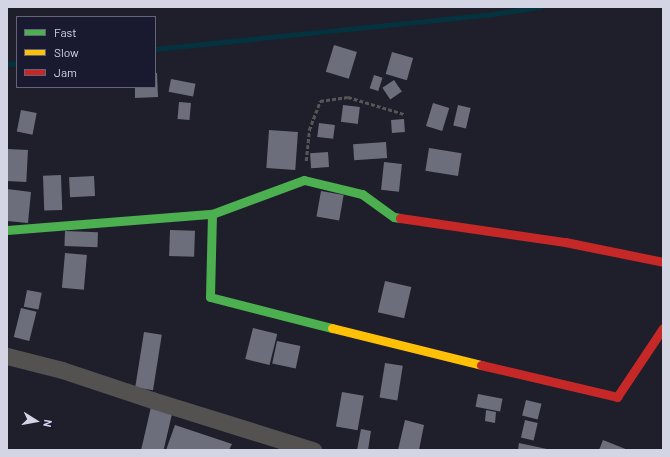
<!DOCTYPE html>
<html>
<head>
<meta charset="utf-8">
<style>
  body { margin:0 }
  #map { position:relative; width:670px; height:457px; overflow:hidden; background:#1e1f2b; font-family:Barlow,sans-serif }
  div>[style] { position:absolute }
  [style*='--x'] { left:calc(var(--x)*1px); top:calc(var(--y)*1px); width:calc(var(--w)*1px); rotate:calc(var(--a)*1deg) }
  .stream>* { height:5px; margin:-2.5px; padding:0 2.5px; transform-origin:2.5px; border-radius:2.5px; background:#04323e }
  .building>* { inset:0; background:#6d6e7b; transform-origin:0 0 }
  .path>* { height:2.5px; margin-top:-1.25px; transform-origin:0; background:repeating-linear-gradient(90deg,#565657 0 4px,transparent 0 6px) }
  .street>* { height:17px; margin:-8.5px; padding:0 8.5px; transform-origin:8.5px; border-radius:8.5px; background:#535250 }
  .fast>* { height:9px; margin:-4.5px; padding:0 4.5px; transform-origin:4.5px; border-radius:4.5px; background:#4caf50 }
  .slow>* { height:9px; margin:-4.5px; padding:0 4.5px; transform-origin:4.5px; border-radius:4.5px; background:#ffc107 }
  .jam>* { height:9px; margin:-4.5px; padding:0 4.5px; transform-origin:4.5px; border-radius:4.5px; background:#c62828 }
  span { translate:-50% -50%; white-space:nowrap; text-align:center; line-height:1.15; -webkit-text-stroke:4px #191a30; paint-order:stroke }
  .frame { position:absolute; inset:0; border:8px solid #d3d4e4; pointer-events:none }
  .legend { position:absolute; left:16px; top:16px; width:140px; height:72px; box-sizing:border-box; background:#191a30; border:1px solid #636478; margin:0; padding:5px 7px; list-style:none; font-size:12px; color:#d3d4e4 }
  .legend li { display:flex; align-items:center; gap:8px; height:20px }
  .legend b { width:20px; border:1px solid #636478 }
  .north { position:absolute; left:16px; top:401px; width:40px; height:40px; -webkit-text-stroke:3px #191a30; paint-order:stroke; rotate:101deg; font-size:11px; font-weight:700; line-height:16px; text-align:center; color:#d3d4e4 }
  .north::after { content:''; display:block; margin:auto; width:14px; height:18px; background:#d3d4e4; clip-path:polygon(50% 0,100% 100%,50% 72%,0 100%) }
</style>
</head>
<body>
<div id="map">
  <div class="stream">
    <div style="--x:155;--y:49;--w:333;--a:-5.9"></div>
    <div style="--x:486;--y:15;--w:55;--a:-8.4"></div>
    <div style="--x:7;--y:64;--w:10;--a:-6"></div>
  </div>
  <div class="building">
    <div style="left:334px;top:45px;width:24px;height:28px;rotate:17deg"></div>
    <div style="left:392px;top:52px;width:22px;height:23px;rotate:16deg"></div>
    <div style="clip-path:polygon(155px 73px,157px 73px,158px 97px,135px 98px,135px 87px,155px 87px)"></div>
    <div style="left:374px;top:75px;width:9px;height:14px;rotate:18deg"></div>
    <div style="left:171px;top:79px;width:25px;height:13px;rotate:11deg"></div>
    <div style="left:394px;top:80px;width:14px;height:14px;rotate:56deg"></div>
    <div style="left:179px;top:102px;width:12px;height:17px;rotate:5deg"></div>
    <div style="left:433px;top:103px;width:17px;height:24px;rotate:17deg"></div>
    <div style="left:343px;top:105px;width:17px;height:17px;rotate:7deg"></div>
    <div style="left:458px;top:105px;width:13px;height:21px;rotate:13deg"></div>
    <div style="left:21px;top:110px;width:16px;height:22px;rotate:11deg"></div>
    <div style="left:404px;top:119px;width:13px;height:13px;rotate:86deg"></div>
    <div style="left:319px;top:123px;width:16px;height:14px;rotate:7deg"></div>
    <div style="left:269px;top:130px;width:29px;height:38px;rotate:4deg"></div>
    <div style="left:386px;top:142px;width:16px;height:33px;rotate:86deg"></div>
    <div style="left:429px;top:148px;width:33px;height:23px;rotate:9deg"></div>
    <div style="left:8px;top:149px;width:20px;height:32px;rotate:3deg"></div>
    <div style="left:328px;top:152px;width:15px;height:18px;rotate:86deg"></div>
    <div style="left:384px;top:162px;width:18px;height:28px;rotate:6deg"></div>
    <div style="left:61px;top:175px;width:35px;height:18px;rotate:88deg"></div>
    <div style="left:94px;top:176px;width:20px;height:25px;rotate:87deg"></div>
    <div style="clip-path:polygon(7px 189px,31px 192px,28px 223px,7px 221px)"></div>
    <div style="left:321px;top:191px;width:23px;height:26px;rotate:10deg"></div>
    <div style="left:170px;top:230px;width:25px;height:26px;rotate:2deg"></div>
    <div style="left:65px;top:231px;width:33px;height:15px;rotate:2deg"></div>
    <div style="left:65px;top:253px;width:22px;height:35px;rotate:5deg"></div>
    <div style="left:385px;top:281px;width:27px;height:32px;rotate:13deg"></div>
    <div style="left:27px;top:290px;width:15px;height:17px;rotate:11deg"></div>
    <div style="left:21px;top:308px;width:16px;height:30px;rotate:14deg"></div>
    <div style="left:253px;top:328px;width:25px;height:32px;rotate:14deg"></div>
    <div style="left:144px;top:332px;width:18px;height:56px;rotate:9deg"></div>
    <div style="left:277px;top:341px;width:24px;height:23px;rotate:12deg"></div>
    <div style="left:385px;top:363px;width:18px;height:35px;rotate:9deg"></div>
    <div style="left:342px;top:392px;width:22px;height:35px;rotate:10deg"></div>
    <div style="left:478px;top:394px;width:25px;height:13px;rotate:11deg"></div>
    <div style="left:526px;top:400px;width:16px;height:16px;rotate:14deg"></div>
    <div style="left:151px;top:407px;width:22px;height:43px;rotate:13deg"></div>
    <div style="clip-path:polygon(486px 410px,496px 412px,495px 423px,485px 421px)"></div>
    <div style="clip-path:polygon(405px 420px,424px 425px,419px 450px,398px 450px)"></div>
    <div style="left:525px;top:420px;width:13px;height:18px;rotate:13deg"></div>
    <div style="clip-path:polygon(175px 425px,232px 444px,229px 450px,166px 450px)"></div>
    <div style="clip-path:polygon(361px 429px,371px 431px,368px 450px,357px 450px)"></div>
    <div style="clip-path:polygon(603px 440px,628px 450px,599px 450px)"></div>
    <div style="clip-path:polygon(519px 443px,547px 449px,547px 450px,518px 450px)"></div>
  </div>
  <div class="path">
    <div style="--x:306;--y:161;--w:31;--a:-84"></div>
    <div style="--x:309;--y:130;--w:31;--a:-69"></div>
    <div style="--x:320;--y:101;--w:28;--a:-8"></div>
    <div style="--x:348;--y:97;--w:59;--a:16.9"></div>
  </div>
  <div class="street">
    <div style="--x:7;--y:356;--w:57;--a:14.3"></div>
    <div style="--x:62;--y:370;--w:95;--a:18.4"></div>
    <div style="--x:152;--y:400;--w:169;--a:17.3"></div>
  </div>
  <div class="fast">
    <div style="--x:212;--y:214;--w:83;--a:91.4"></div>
    <div style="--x:210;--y:297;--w:126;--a:14.3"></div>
    <div style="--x:7;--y:230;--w:206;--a:-4.5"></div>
    <div style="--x:212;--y:214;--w:98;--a:-20.3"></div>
    <div style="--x:304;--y:180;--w:60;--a:13.6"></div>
    <div style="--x:362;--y:194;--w:39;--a:36"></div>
    <div style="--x:394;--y:217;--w:6;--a:9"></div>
  </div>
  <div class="slow">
    <div style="--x:332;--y:328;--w:154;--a:13.9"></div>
  </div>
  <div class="jam">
    <div style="--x:400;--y:218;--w:167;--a:8.3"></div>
    <div style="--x:565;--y:242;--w:100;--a:11.5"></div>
    <div style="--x:481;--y:365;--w:140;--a:13.2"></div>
    <div style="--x:617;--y:397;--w:83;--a:-56.3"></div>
  </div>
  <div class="frame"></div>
  <ul class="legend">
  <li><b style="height:5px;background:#4caf50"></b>Fast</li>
  <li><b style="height:5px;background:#ffc107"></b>Slow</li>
  <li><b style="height:5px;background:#c62828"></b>Jam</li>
  </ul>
  <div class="north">N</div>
</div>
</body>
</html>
